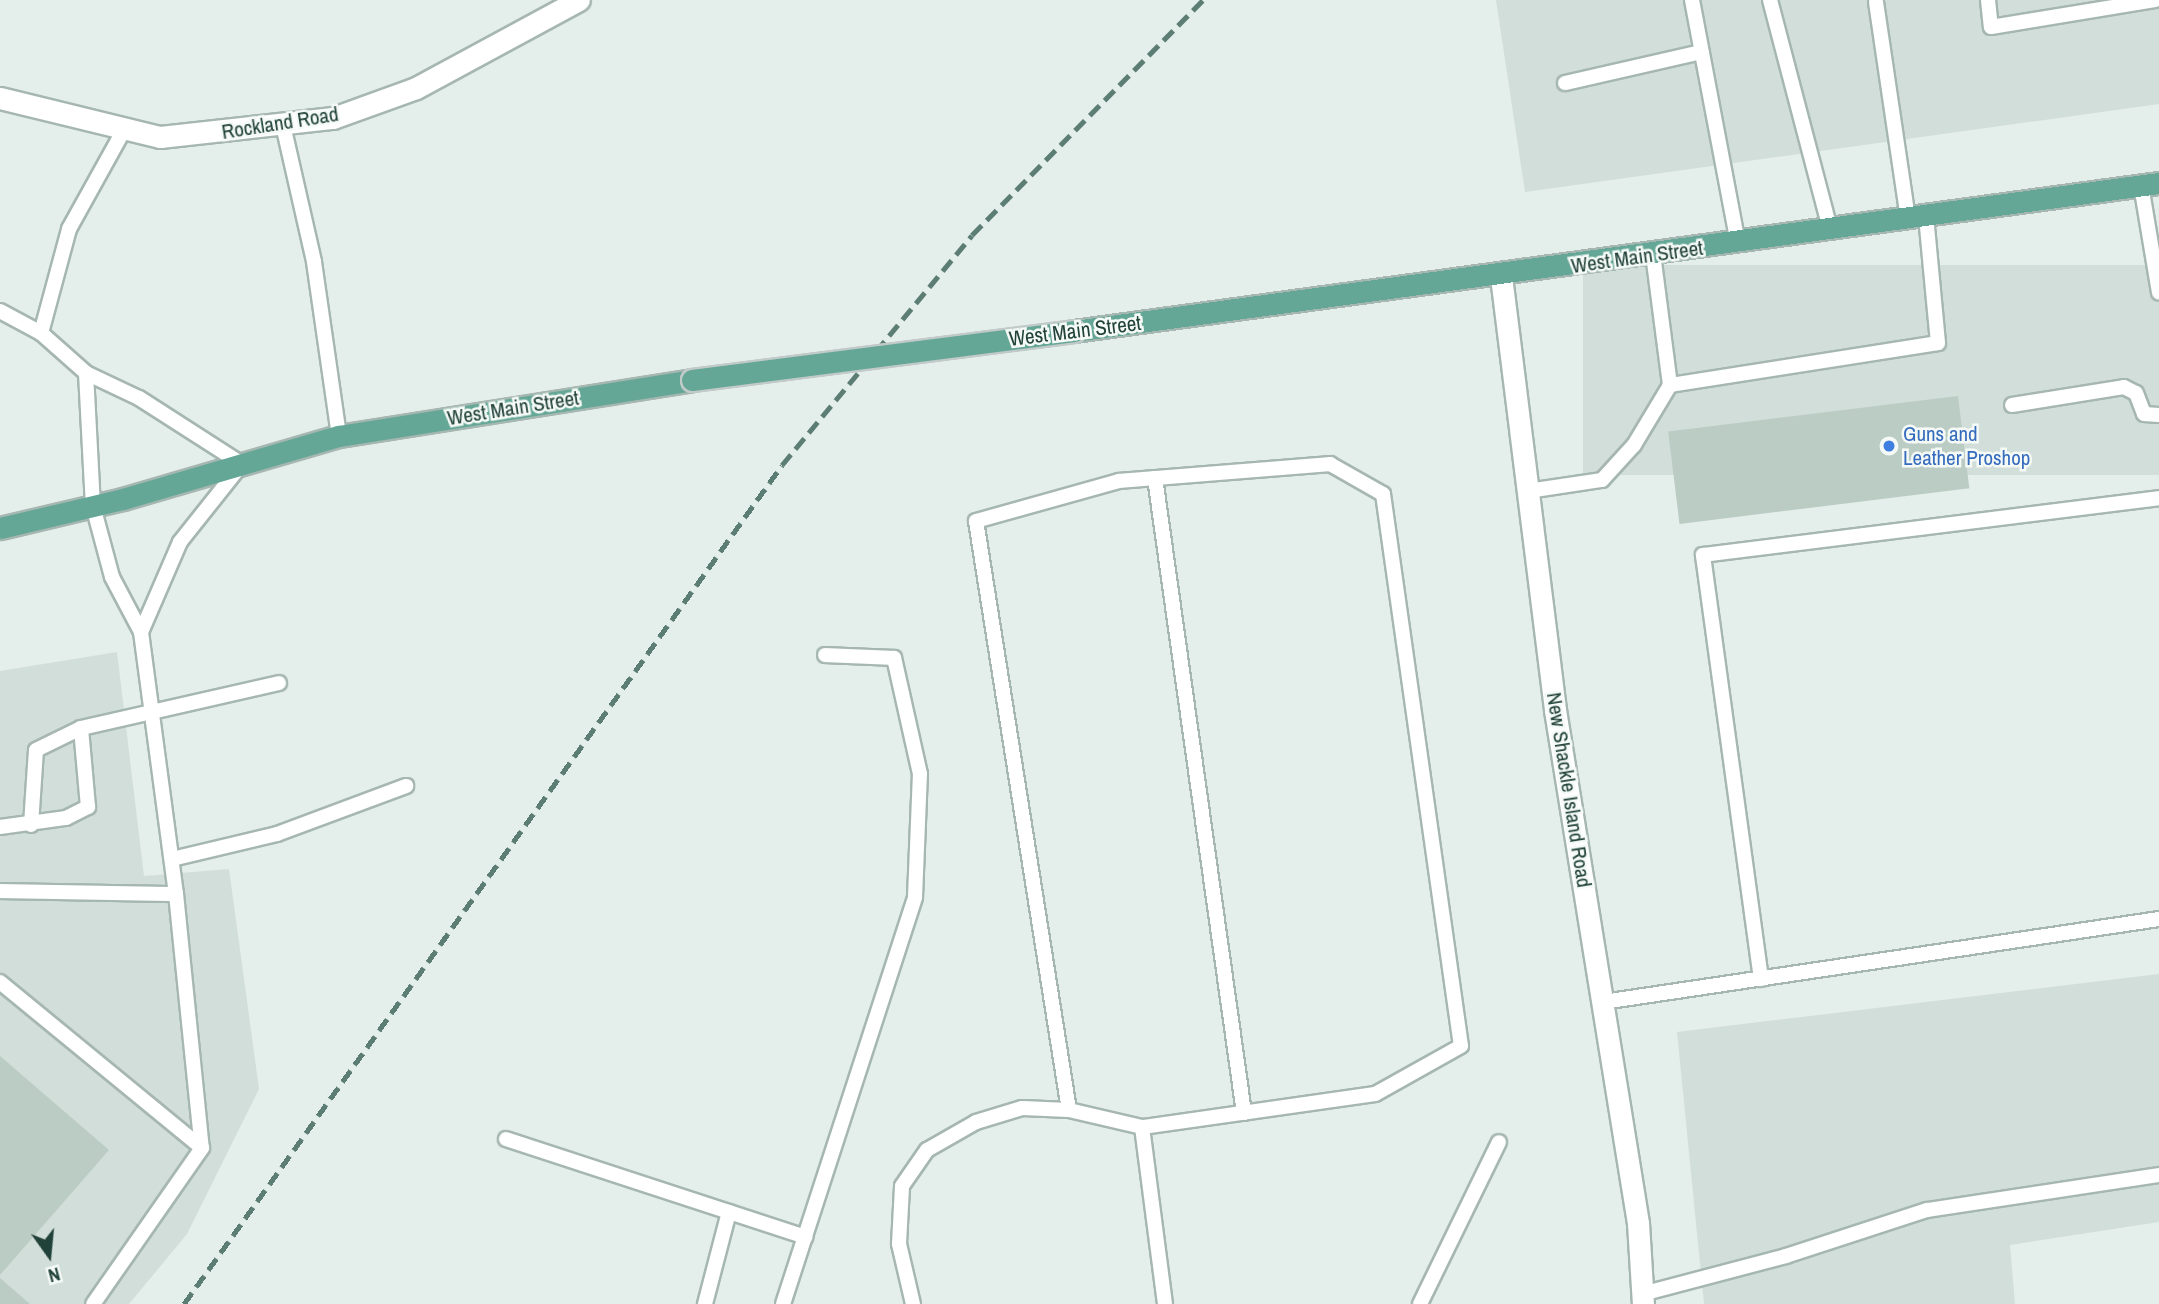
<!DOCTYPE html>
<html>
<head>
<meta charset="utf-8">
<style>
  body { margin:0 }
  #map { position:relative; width:2159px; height:1304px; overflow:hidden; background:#e4eeea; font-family:"Archivo Narrow",sans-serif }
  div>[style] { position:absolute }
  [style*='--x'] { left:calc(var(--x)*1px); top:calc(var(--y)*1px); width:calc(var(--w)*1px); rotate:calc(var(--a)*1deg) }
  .built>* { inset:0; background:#d2ded9; transform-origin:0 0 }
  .building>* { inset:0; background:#bbccc5; transform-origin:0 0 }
  .roads { filter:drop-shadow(2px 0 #a6b7b1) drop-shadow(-2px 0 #a6b7b1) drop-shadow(0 2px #a6b7b1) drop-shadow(0 -2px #a6b7b1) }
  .lane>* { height:14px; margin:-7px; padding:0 7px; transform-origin:7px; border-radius:7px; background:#fff }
  .street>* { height:21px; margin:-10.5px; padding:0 10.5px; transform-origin:10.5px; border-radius:10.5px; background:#fff }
  .secondary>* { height:21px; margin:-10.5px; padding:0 10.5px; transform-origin:10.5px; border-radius:10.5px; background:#fff }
  .primary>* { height:21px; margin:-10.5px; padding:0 10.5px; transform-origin:10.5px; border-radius:10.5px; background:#65a796 }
  .rail>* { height:5px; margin-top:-2.5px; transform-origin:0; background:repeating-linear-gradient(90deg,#5c7d74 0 14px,transparent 0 21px) }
  .bridges { filter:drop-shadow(2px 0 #c1cac8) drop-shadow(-2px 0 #c1cac8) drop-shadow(0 2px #c1cac8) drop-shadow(0 -2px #c1cac8) }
  .primary-bridge>* { height:21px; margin:-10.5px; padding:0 10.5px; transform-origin:10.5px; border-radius:10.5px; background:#65a796 }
  .dots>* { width:19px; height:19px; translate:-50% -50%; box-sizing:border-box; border:4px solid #f5faf7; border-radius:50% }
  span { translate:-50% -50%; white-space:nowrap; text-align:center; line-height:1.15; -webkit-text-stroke:5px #f5faf7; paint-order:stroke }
  .street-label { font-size:21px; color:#214239 }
  .shop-label { font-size:21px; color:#366cbe }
  .left { translate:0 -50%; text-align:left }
  .north { position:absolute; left:14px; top:1220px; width:70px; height:70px; -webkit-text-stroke:5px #f5faf7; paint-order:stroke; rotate:165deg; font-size:19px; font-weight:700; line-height:28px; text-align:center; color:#214239 }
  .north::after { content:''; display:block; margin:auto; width:24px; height:32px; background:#214239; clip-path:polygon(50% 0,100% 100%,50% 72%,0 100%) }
</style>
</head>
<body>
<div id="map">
  <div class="built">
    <div style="clip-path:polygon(1496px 0,2159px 0,2159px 104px,1525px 192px)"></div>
    <div style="left:2159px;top:265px;width:210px;height:576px;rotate:90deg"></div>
    <div style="clip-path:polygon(117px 652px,144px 876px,229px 869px,259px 1089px,187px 1234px,129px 1304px,0 1304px,0 671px)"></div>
    <div style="clip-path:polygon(2159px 974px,2159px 1222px,2010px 1245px,2015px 1304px,1704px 1304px,1677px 1032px)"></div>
  </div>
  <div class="building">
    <div style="left:1958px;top:396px;width:93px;height:292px;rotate:83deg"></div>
    <div style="clip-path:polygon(0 1056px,109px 1150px,0 1275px)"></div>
    <div style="clip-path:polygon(0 1278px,30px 1304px,0 1304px)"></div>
  </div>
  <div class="roads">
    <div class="lane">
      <div style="--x:1692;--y:0;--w:247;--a:79.3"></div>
      <div style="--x:1770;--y:0;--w:237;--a:75.3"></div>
      <div style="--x:1988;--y:0;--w:27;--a:84"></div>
      <div style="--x:1991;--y:27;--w:166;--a:-9.3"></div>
      <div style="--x:1876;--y:2;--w:218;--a:81.6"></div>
      <div style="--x:1565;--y:83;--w:140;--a:-12.8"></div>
      <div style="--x:283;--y:125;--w:140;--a:77.2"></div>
      <div style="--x:314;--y:262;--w:176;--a:81.8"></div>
      <div style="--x:2141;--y:185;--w:109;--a:80.5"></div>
      <div style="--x:1653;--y:254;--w:132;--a:82.6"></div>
      <div style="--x:0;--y:311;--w:47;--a:28.2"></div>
      <div style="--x:41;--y:333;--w:60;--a:41.6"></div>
      <div style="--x:86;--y:373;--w:59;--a:25.3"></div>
      <div style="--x:139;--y:398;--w:122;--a:32.7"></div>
      <div style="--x:242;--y:464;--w:100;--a:128.5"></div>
      <div style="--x:180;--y:542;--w:98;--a:113.4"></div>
      <div style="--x:41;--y:333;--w:108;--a:-74.9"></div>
      <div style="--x:69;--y:229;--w:115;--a:-61"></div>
      <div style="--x:86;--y:373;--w:133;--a:87"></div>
      <div style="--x:93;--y:506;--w:73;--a:75"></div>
      <div style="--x:112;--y:577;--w:62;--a:62.2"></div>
      <div style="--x:141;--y:632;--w:264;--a:82.4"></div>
      <div style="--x:176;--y:894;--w:255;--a:84.2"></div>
      <div style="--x:202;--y:1148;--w:190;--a:124.9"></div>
      <div style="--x:2012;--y:405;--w:113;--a:-9.1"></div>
      <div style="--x:2124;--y:387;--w:13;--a:27"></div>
      <div style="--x:2136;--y:393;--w:22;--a:69"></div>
      <div style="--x:2144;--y:414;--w:15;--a:4"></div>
      <div style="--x:1330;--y:464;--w:61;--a:29.5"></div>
      <div style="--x:1383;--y:494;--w:557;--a:81.96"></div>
      <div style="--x:1461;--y:1046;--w:98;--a:150.8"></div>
      <div style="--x:1375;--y:1094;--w:235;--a:171.9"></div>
      <div style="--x:1142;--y:1127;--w:75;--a:-166.9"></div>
      <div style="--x:1069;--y:1110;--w:596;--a:-98.97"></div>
      <div style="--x:976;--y:521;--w:148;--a:-15.6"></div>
      <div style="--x:1119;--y:481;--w:212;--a:-4.6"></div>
      <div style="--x:1155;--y:478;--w:641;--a:82.02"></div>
      <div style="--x:1528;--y:491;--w:75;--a:-8.5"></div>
      <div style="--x:1602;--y:480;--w:47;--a:-47.6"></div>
      <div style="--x:1634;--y:445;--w:70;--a:-59"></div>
      <div style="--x:1670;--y:385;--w:271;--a:-8.9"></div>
      <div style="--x:1938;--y:343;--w:129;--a:-95.4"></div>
      <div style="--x:31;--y:825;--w:75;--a:-86.2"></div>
      <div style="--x:36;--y:750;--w:50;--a:-26.1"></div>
      <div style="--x:81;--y:728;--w:203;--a:-12.8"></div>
      <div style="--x:0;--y:827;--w:67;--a:-7.8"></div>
      <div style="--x:66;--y:818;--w:25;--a:-27"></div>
      <div style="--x:88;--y:807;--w:79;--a:-95.1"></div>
      <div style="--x:172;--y:859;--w:108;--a:-13.4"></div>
      <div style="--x:277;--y:834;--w:138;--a:-20.4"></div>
      <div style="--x:0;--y:891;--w:176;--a:1"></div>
      <div style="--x:1761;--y:979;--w:428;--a:-97.8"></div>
      <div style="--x:1703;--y:555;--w:460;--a:-7.1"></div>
      <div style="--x:0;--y:982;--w:261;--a:39.4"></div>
      <div style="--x:1603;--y:1002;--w:562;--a:-8.49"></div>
      <div style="--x:1142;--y:1127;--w:178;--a:82.6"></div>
      <div style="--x:506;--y:1139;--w:315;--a:18.1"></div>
      <div style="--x:1642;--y:1294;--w:149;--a:-14.8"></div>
      <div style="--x:1786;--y:1256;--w:148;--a:-18.1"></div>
      <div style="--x:1927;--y:1210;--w:235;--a:-8.6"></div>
      <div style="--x:705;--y:1304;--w:95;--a:-75.4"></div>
      <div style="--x:783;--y:1304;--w:428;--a:-72"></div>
      <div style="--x:915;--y:897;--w:123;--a:-87.7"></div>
      <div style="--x:920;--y:774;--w:119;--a:-102.6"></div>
      <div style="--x:894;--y:658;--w:69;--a:-177.5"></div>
      <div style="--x:913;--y:1304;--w:62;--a:-103.1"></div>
      <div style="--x:899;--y:1244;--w:58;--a:-87"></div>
      <div style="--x:902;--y:1186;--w:44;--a:-55.2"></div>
      <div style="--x:927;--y:1150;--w:56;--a:-29.7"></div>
      <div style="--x:976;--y:1122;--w:48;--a:-16.9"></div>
      <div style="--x:1022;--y:1108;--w:47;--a:2.4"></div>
      <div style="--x:1420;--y:1304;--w:180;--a:-64"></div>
    </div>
    <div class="street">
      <div style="--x:0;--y:98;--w:165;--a:13.7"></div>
      <div style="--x:160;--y:137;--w:174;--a:-6.3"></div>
      <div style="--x:333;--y:118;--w:88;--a:-19.9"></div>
      <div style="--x:416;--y:88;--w:185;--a:-28.4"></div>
    </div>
    <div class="secondary">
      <div style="--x:1501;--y:276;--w:437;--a:82.9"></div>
      <div style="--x:1555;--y:710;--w:520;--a:80.81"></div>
      <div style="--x:1638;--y:1223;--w:81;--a:86.5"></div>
    </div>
    <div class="primary">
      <div style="--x:1074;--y:331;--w:1095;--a:-7.77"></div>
      <div style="--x:0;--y:528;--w:126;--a:-13.3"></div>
      <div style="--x:123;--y:499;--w:225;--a:-16.3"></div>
      <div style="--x:339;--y:436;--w:357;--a:-9"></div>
    </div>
  </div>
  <div class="rail">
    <div style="--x:184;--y:1304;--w:1030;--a:-54.52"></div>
    <div style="--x:782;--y:465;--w:298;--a:-50.4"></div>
    <div style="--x:972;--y:235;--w:330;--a:-45.5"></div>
  </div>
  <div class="bridges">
    <div class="primary-bridge">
      <div style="--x:692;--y:380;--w:385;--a:-7.3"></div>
    </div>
  </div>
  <div class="dots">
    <div style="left:1889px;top:446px;background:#3f7fe0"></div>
  </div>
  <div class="street-label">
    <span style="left:280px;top:123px;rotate:-9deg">Rockland Road</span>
    <span style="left:1637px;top:257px;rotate:-8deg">West Main Street</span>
    <span style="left:1075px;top:331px;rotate:-7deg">West Main Street</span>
    <span style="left:513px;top:408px;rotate:-9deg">West Main Street</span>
    <span style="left:1569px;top:790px;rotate:81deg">New Shackle Island Road</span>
  </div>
  <div class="shop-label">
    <span class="left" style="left:1903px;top:446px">Guns and<br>Leather Proshop</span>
  </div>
  <div class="north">N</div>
</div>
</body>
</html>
